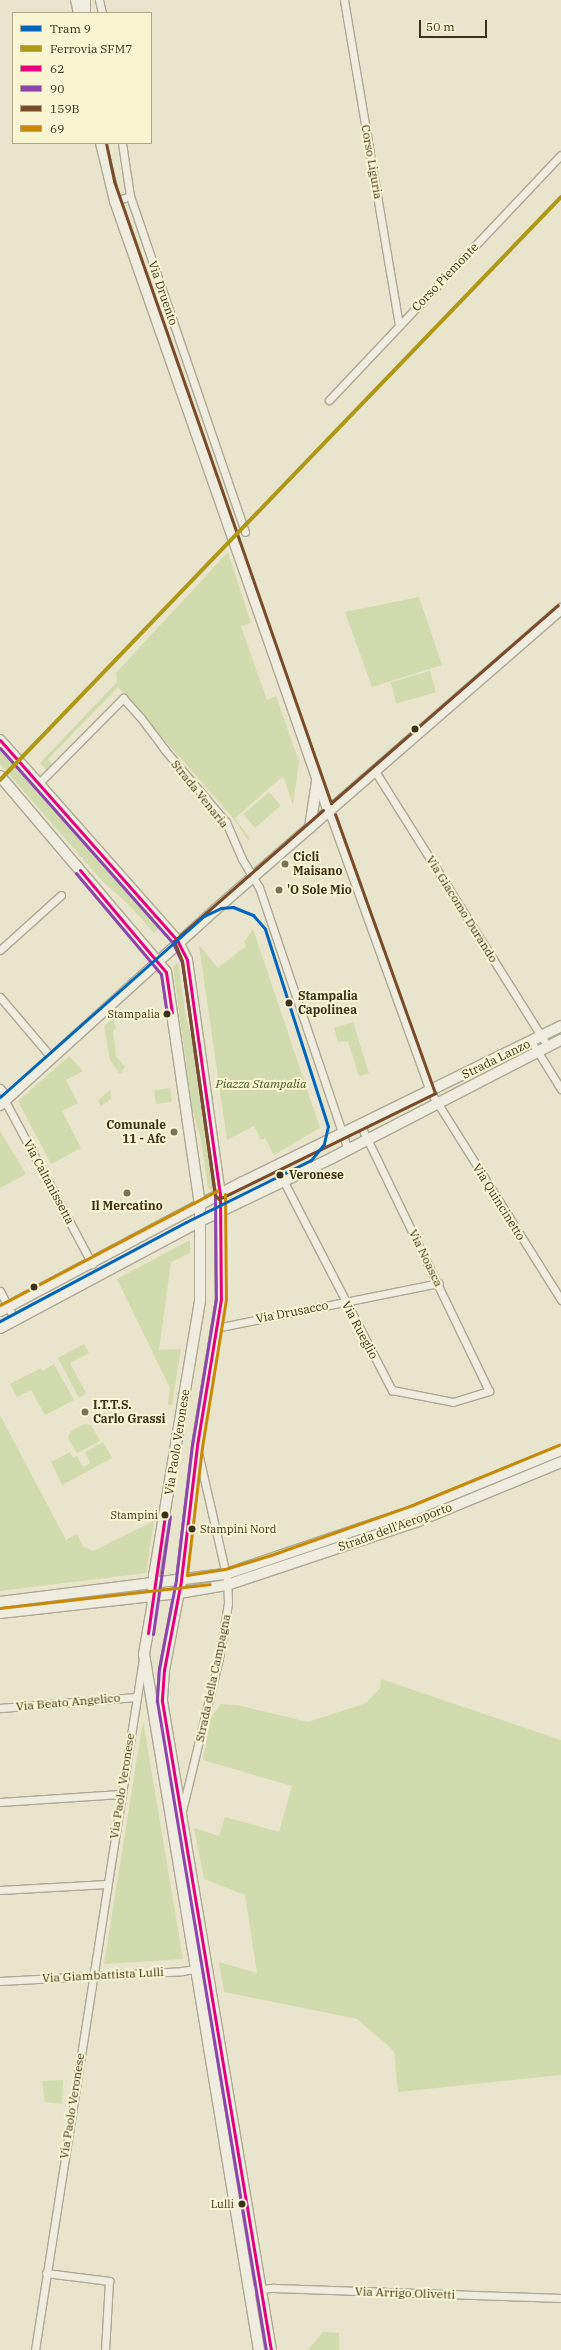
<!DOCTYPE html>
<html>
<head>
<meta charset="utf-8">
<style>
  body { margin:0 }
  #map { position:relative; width:561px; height:2350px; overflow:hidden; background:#e8e5cc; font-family:"IBM Plex Serif",serif }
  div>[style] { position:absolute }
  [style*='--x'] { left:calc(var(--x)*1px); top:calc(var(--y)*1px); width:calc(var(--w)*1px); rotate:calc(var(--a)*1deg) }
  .green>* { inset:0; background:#d1dbad; transform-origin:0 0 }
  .roads { filter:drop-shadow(1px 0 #ada895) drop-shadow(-1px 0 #ada895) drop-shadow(0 1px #ada895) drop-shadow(0 -1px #ada895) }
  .street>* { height:7px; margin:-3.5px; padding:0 3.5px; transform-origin:3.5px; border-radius:3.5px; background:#efeddf }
  .secondary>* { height:10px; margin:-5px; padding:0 5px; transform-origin:5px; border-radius:5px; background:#efeddf }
  .bus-1>* { height:3px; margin:-1.5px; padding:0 1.5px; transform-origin:1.5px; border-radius:1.5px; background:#e5007d }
  .bus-2>* { height:3px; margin:-1.5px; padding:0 1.5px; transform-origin:1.5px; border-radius:1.5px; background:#8e44ad }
  .bus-3>* { height:3px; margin:-1.5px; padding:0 1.5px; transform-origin:1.5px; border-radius:1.5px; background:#7a4b2a }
  .bus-4>* { height:3px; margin:-1.5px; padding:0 1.5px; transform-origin:1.5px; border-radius:1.5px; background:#c88907 }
  .rail-1>* { height:4px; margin:-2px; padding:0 2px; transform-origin:2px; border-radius:2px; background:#af9816 }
  .tram-1>* { height:3px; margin:-1.5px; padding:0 1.5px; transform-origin:1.5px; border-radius:1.5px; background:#0065bd }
  .dots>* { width:11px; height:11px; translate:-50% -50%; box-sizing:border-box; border:2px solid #f9f5d2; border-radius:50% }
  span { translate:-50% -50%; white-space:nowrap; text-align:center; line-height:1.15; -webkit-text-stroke:4px #f9f5d2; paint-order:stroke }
  .bus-label { font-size:11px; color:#3c321c }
  .right { translate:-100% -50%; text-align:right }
  .left { translate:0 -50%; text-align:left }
  .street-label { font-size:12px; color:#3c321c }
  .poi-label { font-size:12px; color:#3c321c; font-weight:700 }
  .stop-label { font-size:12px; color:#3c321c; font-weight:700 }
  .park-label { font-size:12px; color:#415b21; font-style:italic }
  .legend { position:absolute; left:12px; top:12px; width:140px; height:132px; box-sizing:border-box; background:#f9f5d2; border:1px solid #ada789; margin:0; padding:5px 7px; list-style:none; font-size:12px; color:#3c321c }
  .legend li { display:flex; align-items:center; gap:8px; height:20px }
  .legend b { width:20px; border:1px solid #ada789 }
  .scale { position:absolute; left:419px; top:20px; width:68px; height:18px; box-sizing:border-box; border:2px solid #3c321c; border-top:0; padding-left:5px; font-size:12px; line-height:14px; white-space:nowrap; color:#3c321c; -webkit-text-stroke:3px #f9f5d2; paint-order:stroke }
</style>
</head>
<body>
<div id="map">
  <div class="green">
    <div style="clip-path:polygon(228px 552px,251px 623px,241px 626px,267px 700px,276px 696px,299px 762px,293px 805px,283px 776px,235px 818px,250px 839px,248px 840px,233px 818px,118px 687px,48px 759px,53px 765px,47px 771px,40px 763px,117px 682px,116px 673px)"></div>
    <div style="clip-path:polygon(419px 597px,442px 665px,372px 687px,345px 612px)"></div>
    <div style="left:430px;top:671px;width:22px;height:41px;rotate:74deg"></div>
    <div style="clip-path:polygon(0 746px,159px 929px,154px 933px,128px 904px,103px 882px,0 764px)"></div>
    <div style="left:269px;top:792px;width:18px;height:34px;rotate:49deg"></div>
    <div style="clip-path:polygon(253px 929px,320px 1128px,274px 1155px,265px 1138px,261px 1140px,254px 1126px,227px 1140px,199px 945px,218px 968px,246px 946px,244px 942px)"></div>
    <div style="clip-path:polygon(178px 962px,186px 1018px,194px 1046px,212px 1177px,215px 1179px,213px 1192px,208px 1188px,201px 1140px,192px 1108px,173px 967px)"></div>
    <div style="clip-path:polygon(112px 1019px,114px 1019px,116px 1029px,113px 1030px,116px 1056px,125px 1067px,120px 1074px,110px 1060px,104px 1026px)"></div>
    <div style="clip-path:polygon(353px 1022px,369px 1073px,359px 1076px,348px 1041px,338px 1042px,334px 1028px)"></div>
    <div style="clip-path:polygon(69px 1056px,83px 1071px,66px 1080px,78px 1103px,62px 1111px,81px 1148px,51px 1164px,18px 1101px)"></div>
    <div style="left:170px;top:1088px;width:14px;height:16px;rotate:82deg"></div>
    <div style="clip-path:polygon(110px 1090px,111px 1099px,101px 1106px,98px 1100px)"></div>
    <div style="clip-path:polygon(0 1131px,26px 1174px,0 1188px)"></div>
    <div style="clip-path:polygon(190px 1240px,190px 1253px,171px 1262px,159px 1350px,181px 1349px,172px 1405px,168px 1405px,170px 1388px,117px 1279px)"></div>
    <div style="clip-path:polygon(84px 1344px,89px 1353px,70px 1363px,86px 1393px,79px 1398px,58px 1358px)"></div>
    <div style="clip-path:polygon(54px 1364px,74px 1400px,45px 1415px,31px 1390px,17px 1397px,10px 1384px,41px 1368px,42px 1371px)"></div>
    <div style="clip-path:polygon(0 1415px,66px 1540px,77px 1534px,83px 1546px,93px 1551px,154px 1521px,146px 1573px,0 1591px)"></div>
    <div style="clip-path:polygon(84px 1424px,91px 1425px,100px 1441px,77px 1453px,68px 1438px,71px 1431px)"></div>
    <div style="clip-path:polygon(103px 1442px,112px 1458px,62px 1485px,51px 1462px,70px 1452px,73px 1458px,77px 1456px,83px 1467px,90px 1463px,85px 1452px)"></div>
    <div style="clip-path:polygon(381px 1679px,561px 1740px,561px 2075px,398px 2092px,394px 2051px,357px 2019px,224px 1992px,219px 1962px,257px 1973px,245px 1895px,204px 1879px,194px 1828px,219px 1836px,225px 1817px,279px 1832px,292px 1786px,203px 1760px,211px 1717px,221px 1704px,237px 1705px,308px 1722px,366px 1703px,380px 1688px)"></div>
    <div style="clip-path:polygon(143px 1721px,183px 1959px,104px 1964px)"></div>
    <div style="clip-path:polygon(63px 2080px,62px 2104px,45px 2102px,42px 2081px)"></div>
    <div style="clip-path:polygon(323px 2332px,339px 2333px,339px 2350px,308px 2350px)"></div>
  </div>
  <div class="roads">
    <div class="street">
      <div style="--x:99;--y:0;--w:13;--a:77"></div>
      <div style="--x:344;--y:0;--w:330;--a:80.4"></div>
      <div style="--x:122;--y:143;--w:54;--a:81.4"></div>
      <div style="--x:130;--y:196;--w:355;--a:71.1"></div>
      <div style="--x:115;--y:201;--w:16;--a:-18"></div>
      <div style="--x:329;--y:400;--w:337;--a:-46.6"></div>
      <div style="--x:375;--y:771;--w:326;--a:57.9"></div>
      <div style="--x:39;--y:783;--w:120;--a:-45.3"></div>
      <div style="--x:123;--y:698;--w:27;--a:48"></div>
      <div style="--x:141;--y:718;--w:39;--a:53"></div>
      <div style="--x:164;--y:749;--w:96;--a:49.7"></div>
      <div style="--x:226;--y:822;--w:40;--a:66.6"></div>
      <div style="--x:242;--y:859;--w:33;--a:59"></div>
      <div style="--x:259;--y:887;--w:278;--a:71.3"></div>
      <div style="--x:329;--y:812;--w:297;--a:70.1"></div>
      <div style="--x:430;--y:1091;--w:247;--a:57.9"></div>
      <div style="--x:0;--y:950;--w:82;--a:-42"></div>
      <div style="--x:0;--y:997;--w:80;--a:49.6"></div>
      <div style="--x:531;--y:1041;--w:57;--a:58"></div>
      <div style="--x:0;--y:1088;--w:13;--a:51"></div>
      <div style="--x:5;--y:1101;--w:185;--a:61.9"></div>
      <div style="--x:283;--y:1180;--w:237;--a:62.6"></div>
      <div style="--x:392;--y:1390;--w:62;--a:11.1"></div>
      <div style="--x:453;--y:1402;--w:38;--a:-17"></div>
      <div style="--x:489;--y:1391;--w:294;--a:-115.8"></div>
      <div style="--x:0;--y:1291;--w:33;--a:63"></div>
      <div style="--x:216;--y:1328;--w:227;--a:-11.4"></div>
      <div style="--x:0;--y:1708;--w:136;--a:-4.6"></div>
      <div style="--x:0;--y:1802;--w:121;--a:-3.8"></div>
      <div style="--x:182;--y:1811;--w:157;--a:-76.4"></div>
      <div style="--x:219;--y:1658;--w:56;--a:-80.7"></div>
      <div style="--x:228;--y:1603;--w:24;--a:-92"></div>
      <div style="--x:227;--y:1579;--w:130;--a:-102.9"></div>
      <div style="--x:0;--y:1890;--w:107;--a:-3.2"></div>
      <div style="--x:0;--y:1981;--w:182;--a:-3.1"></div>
      <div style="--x:182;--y:1971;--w:24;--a:-9"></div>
      <div style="--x:46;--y:2273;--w:64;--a:7.2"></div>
      <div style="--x:109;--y:2281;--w:69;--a:93.3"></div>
      <div style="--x:249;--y:2290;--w:25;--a:-5"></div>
      <div style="--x:274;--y:2288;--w:287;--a:2"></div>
      <div style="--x:35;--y:2350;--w:699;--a:-81.12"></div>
    </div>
    <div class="secondary">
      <div style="--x:76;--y:0;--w:13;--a:77"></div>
      <div style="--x:85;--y:0;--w:13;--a:90"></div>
      <div style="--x:101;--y:143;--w:60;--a:76.4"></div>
      <div style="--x:115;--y:201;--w:647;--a:70.7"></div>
      <div style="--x:0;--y:740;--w:267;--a:48.5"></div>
      <div style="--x:177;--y:940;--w:22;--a:63"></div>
      <div style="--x:187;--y:960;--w:236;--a:82"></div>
      <div style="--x:220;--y:1194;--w:105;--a:89.5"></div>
      <div style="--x:221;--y:1299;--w:149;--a:99.3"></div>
      <div style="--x:197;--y:1446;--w:136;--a:96.8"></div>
      <div style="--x:181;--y:1581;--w:91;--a:100.8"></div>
      <div style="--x:164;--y:1670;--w:31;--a:94"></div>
      <div style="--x:162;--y:1701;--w:658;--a:80.47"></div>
      <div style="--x:0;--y:776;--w:257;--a:49.7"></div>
      <div style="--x:166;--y:972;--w:235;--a:81.7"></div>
      <div style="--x:200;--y:1205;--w:96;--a:90"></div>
      <div style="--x:200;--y:1301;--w:278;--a:99.5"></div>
      <div style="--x:154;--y:1575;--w:33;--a:93"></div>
      <div style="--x:152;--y:1608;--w:47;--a:99.9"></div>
      <div style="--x:144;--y:1654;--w:705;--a:80.62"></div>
      <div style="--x:310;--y:828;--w:48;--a:-81.5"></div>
      <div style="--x:0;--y:1105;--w:290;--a:-42.2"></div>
      <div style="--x:215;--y:910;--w:459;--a:-41"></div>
      <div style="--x:0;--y:1311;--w:275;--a:-28"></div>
      <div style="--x:243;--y:1182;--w:354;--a:-26.1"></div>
      <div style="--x:0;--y:1328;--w:227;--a:-28.1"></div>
      <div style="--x:200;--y:1221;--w:146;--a:-25.5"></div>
      <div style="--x:332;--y:1158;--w:258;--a:-27.3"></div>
      <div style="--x:0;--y:1602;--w:228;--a:-7.1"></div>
      <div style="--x:226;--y:1574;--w:196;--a:-18.7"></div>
      <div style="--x:412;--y:1511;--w:161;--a:-22.3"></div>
      <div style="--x:0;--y:1613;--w:180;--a:-6.4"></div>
      <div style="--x:179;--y:1593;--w:49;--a:-9.5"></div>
      <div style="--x:227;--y:1585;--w:201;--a:-18.5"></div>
      <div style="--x:418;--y:1521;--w:155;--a:-22.4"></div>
    </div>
  </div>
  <div class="bus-1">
    <div style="--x:0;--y:740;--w:267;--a:48.5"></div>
    <div style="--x:177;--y:940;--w:22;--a:63"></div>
    <div style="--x:187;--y:960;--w:236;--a:82"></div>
    <div style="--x:220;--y:1194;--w:105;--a:89.5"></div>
    <div style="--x:221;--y:1299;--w:149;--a:99.3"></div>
    <div style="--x:197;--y:1446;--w:136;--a:96.8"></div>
    <div style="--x:181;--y:1581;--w:91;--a:100.8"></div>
    <div style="--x:164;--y:1670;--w:31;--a:94"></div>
    <div style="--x:162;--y:1701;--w:658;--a:80.47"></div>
    <div style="--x:80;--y:870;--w:133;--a:49.9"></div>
    <div style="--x:166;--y:972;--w:41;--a:81.7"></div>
    <div style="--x:148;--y:1633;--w:119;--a:-81.8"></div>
  </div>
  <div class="bus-2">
    <div style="--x:0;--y:748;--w:261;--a:48.4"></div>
    <div style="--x:173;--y:943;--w:21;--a:65"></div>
    <div style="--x:182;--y:962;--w:234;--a:81.9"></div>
    <div style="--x:215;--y:1194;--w:105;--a:89.5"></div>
    <div style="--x:216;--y:1299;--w:148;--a:99.3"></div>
    <div style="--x:192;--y:1445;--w:136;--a:96.8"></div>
    <div style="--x:176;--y:1580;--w:91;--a:100.8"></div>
    <div style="--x:159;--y:1669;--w:32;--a:94"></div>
    <div style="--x:157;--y:1701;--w:658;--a:80.47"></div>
    <div style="--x:76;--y:873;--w:132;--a:49.9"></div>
    <div style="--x:161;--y:974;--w:40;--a:81.5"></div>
    <div style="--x:153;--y:1634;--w:119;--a:-81.8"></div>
  </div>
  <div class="bus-3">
    <div style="--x:106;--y:143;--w:39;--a:78"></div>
    <div style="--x:114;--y:181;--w:659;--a:70.77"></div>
    <div style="--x:331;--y:803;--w:301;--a:-41.1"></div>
    <div style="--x:323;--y:810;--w:198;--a:138.7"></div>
    <div style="--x:174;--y:941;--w:22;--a:68"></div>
    <div style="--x:182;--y:961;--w:236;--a:82"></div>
    <div style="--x:215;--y:1195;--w:6;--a:45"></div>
    <div style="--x:219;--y:1199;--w:241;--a:-26.1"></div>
    <div style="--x:435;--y:1093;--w:296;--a:-109.7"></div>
  </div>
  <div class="bus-4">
    <div style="--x:225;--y:1194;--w:105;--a:89.5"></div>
    <div style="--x:226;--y:1299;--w:150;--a:99.2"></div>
    <div style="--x:202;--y:1447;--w:129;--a:96.7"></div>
    <div style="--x:187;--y:1575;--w:38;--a:-9"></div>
    <div style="--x:225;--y:1569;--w:48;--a:-16.9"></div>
    <div style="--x:271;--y:1555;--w:147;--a:-19.4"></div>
    <div style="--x:410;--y:1506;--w:161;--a:-22.3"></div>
    <div style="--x:0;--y:1305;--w:246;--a:-27.8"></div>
    <div style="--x:0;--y:1608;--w:211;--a:-6.5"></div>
  </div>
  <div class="rail-1">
    <div style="--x:0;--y:780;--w:809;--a:-46.1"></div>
  </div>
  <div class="tram-1">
    <div style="--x:0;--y:1097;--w:273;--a:-41.6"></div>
    <div style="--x:204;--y:916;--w:19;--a:-25"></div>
    <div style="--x:221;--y:908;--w:12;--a:-5"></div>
    <div style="--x:233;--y:907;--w:22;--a:22"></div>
    <div style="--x:253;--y:915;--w:18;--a:49"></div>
    <div style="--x:265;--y:929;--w:207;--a:72.3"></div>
    <div style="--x:328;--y:1126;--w:18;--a:103"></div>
    <div style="--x:324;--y:1144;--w:21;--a:129"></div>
    <div style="--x:311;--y:1160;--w:140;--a:153.6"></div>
    <div style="--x:186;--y:1222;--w:211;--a:152"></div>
  </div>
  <div class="dots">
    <div style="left:415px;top:729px;background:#3c321c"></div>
    <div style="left:285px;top:864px;background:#78715a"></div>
    <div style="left:279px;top:890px;background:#78715a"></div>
    <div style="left:289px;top:1003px;background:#3c321c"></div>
    <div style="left:167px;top:1014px;background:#3c321c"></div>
    <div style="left:174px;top:1132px;background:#78715a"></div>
    <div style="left:280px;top:1175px;background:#3c321c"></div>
    <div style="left:127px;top:1193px;background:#78715a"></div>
    <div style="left:34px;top:1287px;background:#3c321c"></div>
    <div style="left:85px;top:1412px;background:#78715a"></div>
    <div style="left:165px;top:1515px;background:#3c321c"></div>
    <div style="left:192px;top:1529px;background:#3c321c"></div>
    <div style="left:242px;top:2204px;background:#3c321c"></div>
  </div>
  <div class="bus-label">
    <span class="right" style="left:160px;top:1014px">Stampalia</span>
    <span class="right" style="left:158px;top:1515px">Stampini</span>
    <span class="left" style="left:200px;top:1529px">Stampini Nord</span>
    <span class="right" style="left:234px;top:2204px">Lulli</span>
  </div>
  <div class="street-label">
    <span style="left:372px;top:162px;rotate:80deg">Corso Liguria</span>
    <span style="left:445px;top:277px;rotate:-46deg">Corso Piemonte</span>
    <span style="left:163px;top:293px;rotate:71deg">Via Druento</span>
    <span style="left:200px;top:794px;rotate:51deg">Strada Venaria</span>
    <span style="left:462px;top:909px;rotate:58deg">Via Giacomo Durando</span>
    <span style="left:496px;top:1059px;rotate:-26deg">Strada Lanzo</span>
    <span style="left:49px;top:1182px;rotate:62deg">Via Caltanissetta</span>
    <span style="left:499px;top:1202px;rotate:58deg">Via Quincinetto</span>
    <span style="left:426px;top:1258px;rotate:64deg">Via Noasca</span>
    <span style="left:292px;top:1312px;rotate:-11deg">Via Drusacco</span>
    <span style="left:360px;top:1330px;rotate:62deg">Via Rueglio</span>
    <span style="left:177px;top:1442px;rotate:-81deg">Via Paolo Veronese</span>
    <span style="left:395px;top:1527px;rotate:-20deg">Strada dell'Aeroporto</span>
    <span style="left:213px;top:1678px;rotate:-78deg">Strada della Campagna</span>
    <span style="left:68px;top:1702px;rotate:-5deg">Via Beato Angelico</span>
    <span style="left:122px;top:1786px;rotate:-81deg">Via Paolo Veronese</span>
    <span style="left:103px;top:1975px;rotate:-3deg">Via Giambattista Lulli</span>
    <span style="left:72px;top:2106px;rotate:-81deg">Via Paolo Veronese</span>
    <span style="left:405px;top:2293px;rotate:2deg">Via Arrigo Olivetti</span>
  </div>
  <div class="poi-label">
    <span class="left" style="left:293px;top:864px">Cicli<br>Maisano</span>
    <span class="left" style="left:287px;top:890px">'O Sole Mio</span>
    <span class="right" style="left:166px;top:1132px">Comunale<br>11 - Afc</span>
    <span style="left:127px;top:1206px">Il Mercatino</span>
    <span class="left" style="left:93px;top:1412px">I.T.T.S.<br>Carlo Grassi</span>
  </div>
  <div class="stop-label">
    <span class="left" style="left:298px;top:1003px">Stampalia<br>Capolinea</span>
    <span class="left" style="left:289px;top:1175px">Veronese</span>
  </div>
  <div class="park-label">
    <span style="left:261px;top:1084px">Piazza Stampalia</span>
  </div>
  <ul class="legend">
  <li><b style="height:5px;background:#0065bd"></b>Tram 9</li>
  <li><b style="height:5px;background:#af9816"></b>Ferrovia SFM7</li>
  <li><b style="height:5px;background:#e5007d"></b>62</li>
  <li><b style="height:5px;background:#8e44ad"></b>90</li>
  <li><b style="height:5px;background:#7a4b2a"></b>159B</li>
  <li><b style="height:5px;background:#c88907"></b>69</li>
  </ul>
  <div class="scale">50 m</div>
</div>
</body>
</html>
